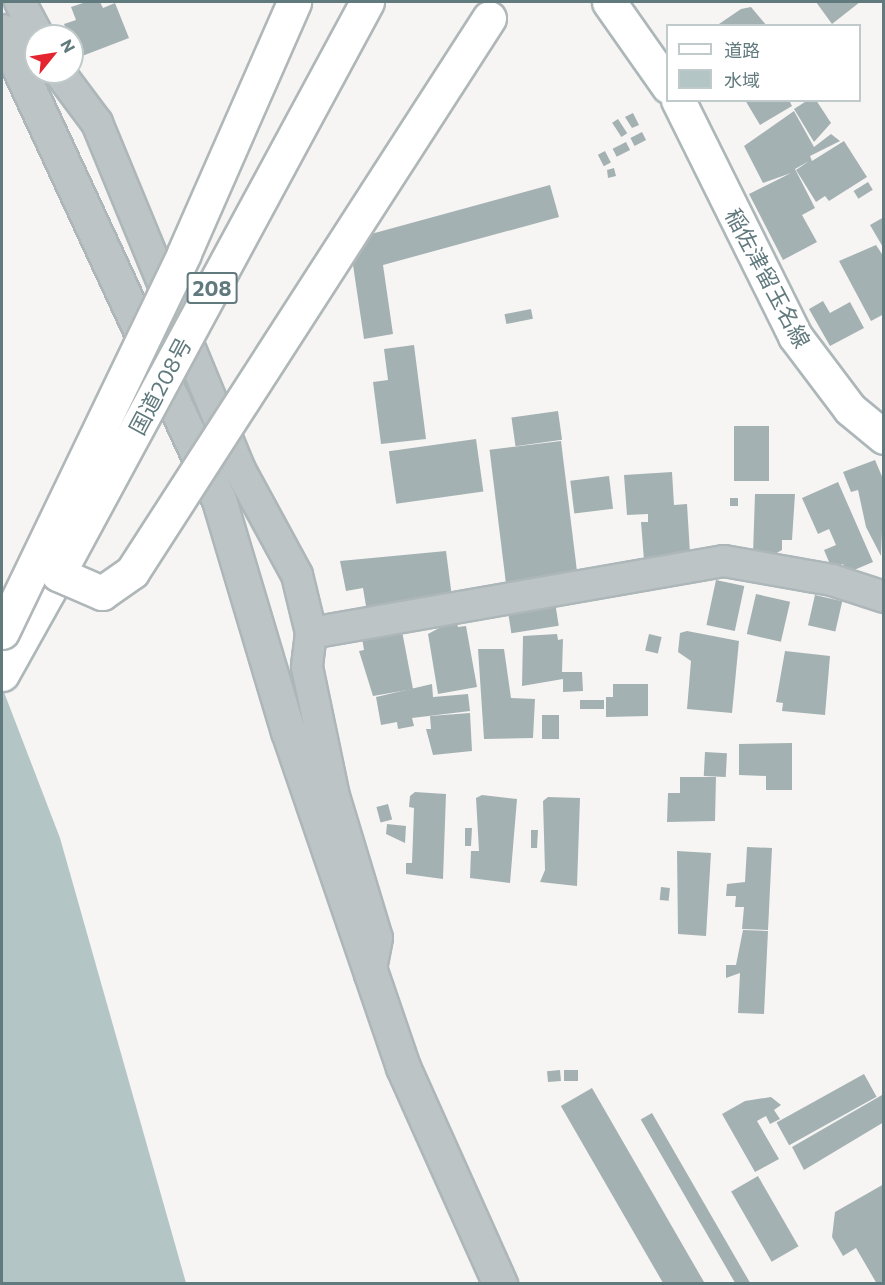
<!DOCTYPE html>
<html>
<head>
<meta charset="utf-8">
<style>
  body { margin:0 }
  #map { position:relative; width:885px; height:1285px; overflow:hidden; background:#f6f5f3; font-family:Commissioner,"Noto Sans JP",sans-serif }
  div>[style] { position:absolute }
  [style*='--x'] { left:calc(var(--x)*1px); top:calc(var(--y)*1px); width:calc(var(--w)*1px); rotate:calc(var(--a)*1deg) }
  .water>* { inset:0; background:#b3c5c5 }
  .building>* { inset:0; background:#a4b1b2; transform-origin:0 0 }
  .roads { filter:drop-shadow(2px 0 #adb7b9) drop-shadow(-2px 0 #adb7b9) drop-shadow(0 2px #adb7b9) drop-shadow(0 -2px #adb7b9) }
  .minor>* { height:30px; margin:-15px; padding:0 15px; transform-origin:15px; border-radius:15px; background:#bdc4c6 }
  .tertiary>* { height:33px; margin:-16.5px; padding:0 16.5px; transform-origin:16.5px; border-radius:16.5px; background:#bdc4c6 }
  .secondary>* { height:33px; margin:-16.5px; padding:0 16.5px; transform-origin:16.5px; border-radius:16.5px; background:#fff }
  .trunk>* { height:33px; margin:-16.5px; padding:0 16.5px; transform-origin:16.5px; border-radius:16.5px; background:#fff }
  .bridges { filter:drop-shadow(2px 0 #b0b7b9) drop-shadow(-2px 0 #b0b7b9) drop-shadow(0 2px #b0b7b9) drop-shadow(0 -2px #b0b7b9) }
  .trunk-bridge>* { height:33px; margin:-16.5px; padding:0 16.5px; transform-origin:16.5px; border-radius:16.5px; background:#fff }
  span { translate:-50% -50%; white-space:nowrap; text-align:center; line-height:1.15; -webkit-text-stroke:6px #fff; paint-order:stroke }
  .shield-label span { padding:2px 4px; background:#fff; border:2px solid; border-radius:4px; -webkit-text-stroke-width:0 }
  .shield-label { font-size:21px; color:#617a7e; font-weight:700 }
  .street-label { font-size:22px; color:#617a7e }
  .frame { position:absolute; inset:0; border:3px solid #617a7e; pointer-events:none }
  .legend { position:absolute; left:666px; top:24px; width:195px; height:78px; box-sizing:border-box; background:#fff; border:2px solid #c0cacb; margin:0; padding:8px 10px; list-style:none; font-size:18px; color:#617a7e }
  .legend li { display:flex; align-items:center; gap:12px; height:30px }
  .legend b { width:30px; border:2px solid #c0cacb }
  .north { position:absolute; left:24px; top:24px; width:60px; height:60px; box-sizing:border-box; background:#fff; border:2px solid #c0cacb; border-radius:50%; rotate:60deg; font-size:16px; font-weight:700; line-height:24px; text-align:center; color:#617a7e }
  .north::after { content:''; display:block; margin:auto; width:21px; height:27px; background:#e42531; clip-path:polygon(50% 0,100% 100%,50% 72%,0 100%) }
</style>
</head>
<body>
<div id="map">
  <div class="water">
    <div style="clip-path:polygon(2px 687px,60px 838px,186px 1283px,2px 1283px)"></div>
  </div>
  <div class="building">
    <div style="clip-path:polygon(86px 2px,100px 2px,103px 8px,115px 3px,129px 38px,77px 58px,64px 24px,76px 20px,71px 7px)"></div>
    <div style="clip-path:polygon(816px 2px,860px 2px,832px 24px)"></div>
    <div style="clip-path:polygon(751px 7px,767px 26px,716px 26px,741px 9px)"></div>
    <div style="clip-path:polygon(745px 100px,789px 100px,792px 106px,760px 125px)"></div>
    <div style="clip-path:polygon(808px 100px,816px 100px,831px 123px,814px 142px,794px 109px)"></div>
    <div style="clip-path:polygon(794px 111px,814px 147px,831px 134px,840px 141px,810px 156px,812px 161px,844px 141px,867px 177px,829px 201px,825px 196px,816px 202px,796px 170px,809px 161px,795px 169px,815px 208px,802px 215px,817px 242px,783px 260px,749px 194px,791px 173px,763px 183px,744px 146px)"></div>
    <div style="clip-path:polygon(633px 113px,639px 125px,632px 128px,625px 117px)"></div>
    <div style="left:618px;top:119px;width:17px;height:7px;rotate:57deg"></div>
    <div style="left:642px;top:132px;width:9px;height:13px;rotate:63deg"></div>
    <div style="left:626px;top:142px;width:9px;height:15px;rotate:63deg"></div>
    <div style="left:605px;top:151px;width:13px;height:8px;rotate:63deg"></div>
    <div style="clip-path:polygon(614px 168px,616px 176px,608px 178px,607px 170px)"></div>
    <div style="left:868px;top:182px;width:9px;height:17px;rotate:58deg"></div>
    <div style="clip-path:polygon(550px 185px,559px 217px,383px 265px,393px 334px,364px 339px,353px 265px,371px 234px)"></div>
    <div style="clip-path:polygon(884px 217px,884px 249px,870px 225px)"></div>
    <div style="clip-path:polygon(876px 245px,884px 257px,884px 314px,871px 321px,839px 261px)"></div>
    <div style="clip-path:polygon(823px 301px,830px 313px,850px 302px,864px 328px,830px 346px,809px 309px)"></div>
    <div style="left:531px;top:309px;width:10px;height:27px;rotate:79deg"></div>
    <div style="clip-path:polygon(414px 345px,426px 439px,381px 444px,373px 382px,388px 380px,384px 349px)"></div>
    <div style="left:558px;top:411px;width:29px;height:47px;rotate:82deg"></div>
    <div style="left:734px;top:426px;width:35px;height:55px"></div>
    <div style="left:476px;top:439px;width:53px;height:88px;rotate:82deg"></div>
    <div style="left:561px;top:441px;width:134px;height:72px;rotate:83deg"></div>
    <div style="clip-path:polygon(875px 460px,884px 481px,881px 556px,866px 527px,858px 490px,851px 492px,843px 472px)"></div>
    <div style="clip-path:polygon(672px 472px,674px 505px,687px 504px,690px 553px,644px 560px,641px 522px,648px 522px,648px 514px,627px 515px,624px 475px)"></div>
    <div style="left:609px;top:476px;width:33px;height:39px;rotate:83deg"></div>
    <div style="clip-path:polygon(838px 482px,873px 562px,847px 573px,843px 564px,832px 569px,824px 550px,836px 545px,829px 529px,818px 534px,802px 498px)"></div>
    <div style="clip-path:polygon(755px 494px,795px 494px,792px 540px,782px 540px,782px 550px,775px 554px,753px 554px)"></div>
    <div style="left:730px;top:498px;width:8px;height:8px"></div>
    <div style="clip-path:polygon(446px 551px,452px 597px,367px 612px,363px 588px,346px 591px,340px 561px)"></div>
    <div style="left:716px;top:580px;width:29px;height:46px;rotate:12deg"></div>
    <div style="left:756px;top:594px;width:35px;height:41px;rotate:13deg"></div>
    <div style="left:815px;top:595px;width:28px;height:31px;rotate:13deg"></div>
    <div style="left:555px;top:602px;width:24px;height:48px;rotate:81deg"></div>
    <div style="clip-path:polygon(456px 619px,458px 627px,466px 626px,477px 687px,438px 694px,428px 634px)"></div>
    <div style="clip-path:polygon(402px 631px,413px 689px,373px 696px,359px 651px,364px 650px,362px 638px)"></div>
    <div style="clip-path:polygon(687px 631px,739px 641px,732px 713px,687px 709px,691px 661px,678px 652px,680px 633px)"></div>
    <div style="clip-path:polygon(557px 634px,558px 640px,563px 639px,562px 672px,582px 672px,583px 691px,563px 692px,563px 679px,522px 686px,523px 636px)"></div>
    <div style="left:649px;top:634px;width:13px;height:17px;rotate:13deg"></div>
    <div style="clip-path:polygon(478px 649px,504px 649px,511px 698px,535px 699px,533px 738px,484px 739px)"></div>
    <div style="clip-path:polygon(785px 651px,830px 656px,825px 715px,782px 711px,783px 703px,776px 702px)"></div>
    <div style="clip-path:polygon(432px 684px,433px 697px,468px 694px,470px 711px,412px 718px,414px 726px,398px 729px,397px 722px,381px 725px,376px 697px)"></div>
    <div style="clip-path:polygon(613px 684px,648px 684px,648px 716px,606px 717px,606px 697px,613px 697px)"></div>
    <div style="left:580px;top:700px;width:24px;height:9px"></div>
    <div style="clip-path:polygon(470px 713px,472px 751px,433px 755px,426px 729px,431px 729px,430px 716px)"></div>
    <div style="left:542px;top:715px;width:17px;height:24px"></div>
    <div style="clip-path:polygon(792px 743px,792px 790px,766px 790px,766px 776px,739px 775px,739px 744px)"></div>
    <div style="left:705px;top:752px;width:22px;height:24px;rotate:3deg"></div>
    <div style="clip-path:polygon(680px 777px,716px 777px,715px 821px,667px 822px,668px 793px,680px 793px)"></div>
    <div style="clip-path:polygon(415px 792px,446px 794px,443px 879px,406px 874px,406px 863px,412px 863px,414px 808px,409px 807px,410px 796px)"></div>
    <div style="clip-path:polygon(482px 795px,517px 799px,510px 883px,470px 878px,471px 851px,479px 851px,476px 798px)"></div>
    <div style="clip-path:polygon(548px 797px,580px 798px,577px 886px,540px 882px,545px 870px,543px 801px)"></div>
    <div style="left:388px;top:804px;width:16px;height:12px;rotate:75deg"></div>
    <div style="clip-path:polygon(387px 824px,406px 826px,405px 843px,386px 834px)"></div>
    <div style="clip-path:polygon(465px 828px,472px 828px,471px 846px,465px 846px)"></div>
    <div style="clip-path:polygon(531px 830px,538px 830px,537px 848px,531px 848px)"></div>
    <div style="clip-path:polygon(747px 847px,772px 848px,768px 930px,742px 929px,744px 907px,735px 907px,736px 896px,726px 896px,727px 884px,745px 882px)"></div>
    <div style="clip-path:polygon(677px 851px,711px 853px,706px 936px,678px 934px)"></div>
    <div style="left:661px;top:887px;width:9px;height:13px;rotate:6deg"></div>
    <div style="clip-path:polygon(743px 930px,768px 931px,764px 1014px,738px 1013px,740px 973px,726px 978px,726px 965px,736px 965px)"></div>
    <div style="left:560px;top:1070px;width:11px;height:13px;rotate:85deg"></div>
    <div style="left:564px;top:1070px;width:14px;height:11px"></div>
    <div style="left:864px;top:1074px;width:26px;height:100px;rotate:61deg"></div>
    <div style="left:592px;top:1088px;width:226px;height:36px;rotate:60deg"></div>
    <div style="clip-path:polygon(882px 1095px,884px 1122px,804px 1170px,792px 1147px)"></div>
    <div style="clip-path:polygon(771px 1097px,781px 1105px,774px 1110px,780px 1119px,770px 1124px,766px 1116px,757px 1121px,779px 1159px,755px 1172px,722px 1114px,745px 1101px)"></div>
    <div style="left:652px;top:1113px;width:197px;height:13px;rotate:60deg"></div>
    <div style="left:758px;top:1176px;width:81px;height:31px;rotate:60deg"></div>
    <div style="clip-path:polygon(884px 1184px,884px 1284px,877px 1284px,856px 1248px,843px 1256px,832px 1237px,835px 1212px)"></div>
  </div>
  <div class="roads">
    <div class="minor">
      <div style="--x:20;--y:2;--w:38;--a:62"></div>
      <div style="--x:59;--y:72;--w:64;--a:53.3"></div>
      <div style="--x:97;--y:123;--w:375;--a:67.6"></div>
      <div style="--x:240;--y:470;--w:119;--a:61.5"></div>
      <div style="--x:297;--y:575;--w:60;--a:76.4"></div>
      <div style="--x:311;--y:633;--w:34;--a:97"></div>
      <div style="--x:307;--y:667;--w:132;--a:78.2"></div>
      <div style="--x:334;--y:796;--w:148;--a:73.2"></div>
      <div style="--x:377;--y:938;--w:37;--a:101"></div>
      <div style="--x:311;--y:633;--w:419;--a:-9.9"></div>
      <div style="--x:724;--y:561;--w:110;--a:10"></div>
      <div style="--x:832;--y:580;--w:55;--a:18.1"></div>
    </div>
    <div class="tertiary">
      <div style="--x:2;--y:31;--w:517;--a:65.17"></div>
      <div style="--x:219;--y:500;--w:241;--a:73.4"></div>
      <div style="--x:288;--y:731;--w:355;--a:71.1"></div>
      <div style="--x:403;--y:1067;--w:238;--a:65.9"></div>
    </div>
    <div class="secondary">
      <div style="--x:609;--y:2;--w:103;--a:54.9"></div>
      <div style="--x:678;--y:100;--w:263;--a:63.6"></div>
      <div style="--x:795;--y:336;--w:91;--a:53"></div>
      <div style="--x:850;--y:409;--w:44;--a:39.5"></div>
    </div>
    <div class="trunk">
      <div style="--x:2;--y:674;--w:115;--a:-60.8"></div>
    </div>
  </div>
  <div class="bridges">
    <div class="trunk-bridge">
      <div style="--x:367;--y:2;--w:650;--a:118.38"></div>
      <div style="--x:58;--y:574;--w:48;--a:23.4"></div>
      <div style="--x:102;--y:593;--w:37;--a:-35"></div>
      <div style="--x:132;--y:572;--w:659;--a:-57.2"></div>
      <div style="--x:2;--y:632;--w:420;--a:-64.3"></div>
      <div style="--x:184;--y:253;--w:274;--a:-66.3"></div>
    </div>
  </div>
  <div class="shield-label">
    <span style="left:212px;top:288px">208</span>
  </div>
  <div class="street-label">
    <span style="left:768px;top:278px;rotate:62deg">稲佐津留玉名線</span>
    <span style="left:160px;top:386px;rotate:-62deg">国道208号</span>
  </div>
  <div class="frame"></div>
  <ul class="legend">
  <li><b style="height:8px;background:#fff"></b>道路</li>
  <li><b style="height:16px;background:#b3c5c5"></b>水域</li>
  </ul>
  <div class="north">N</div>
</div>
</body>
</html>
